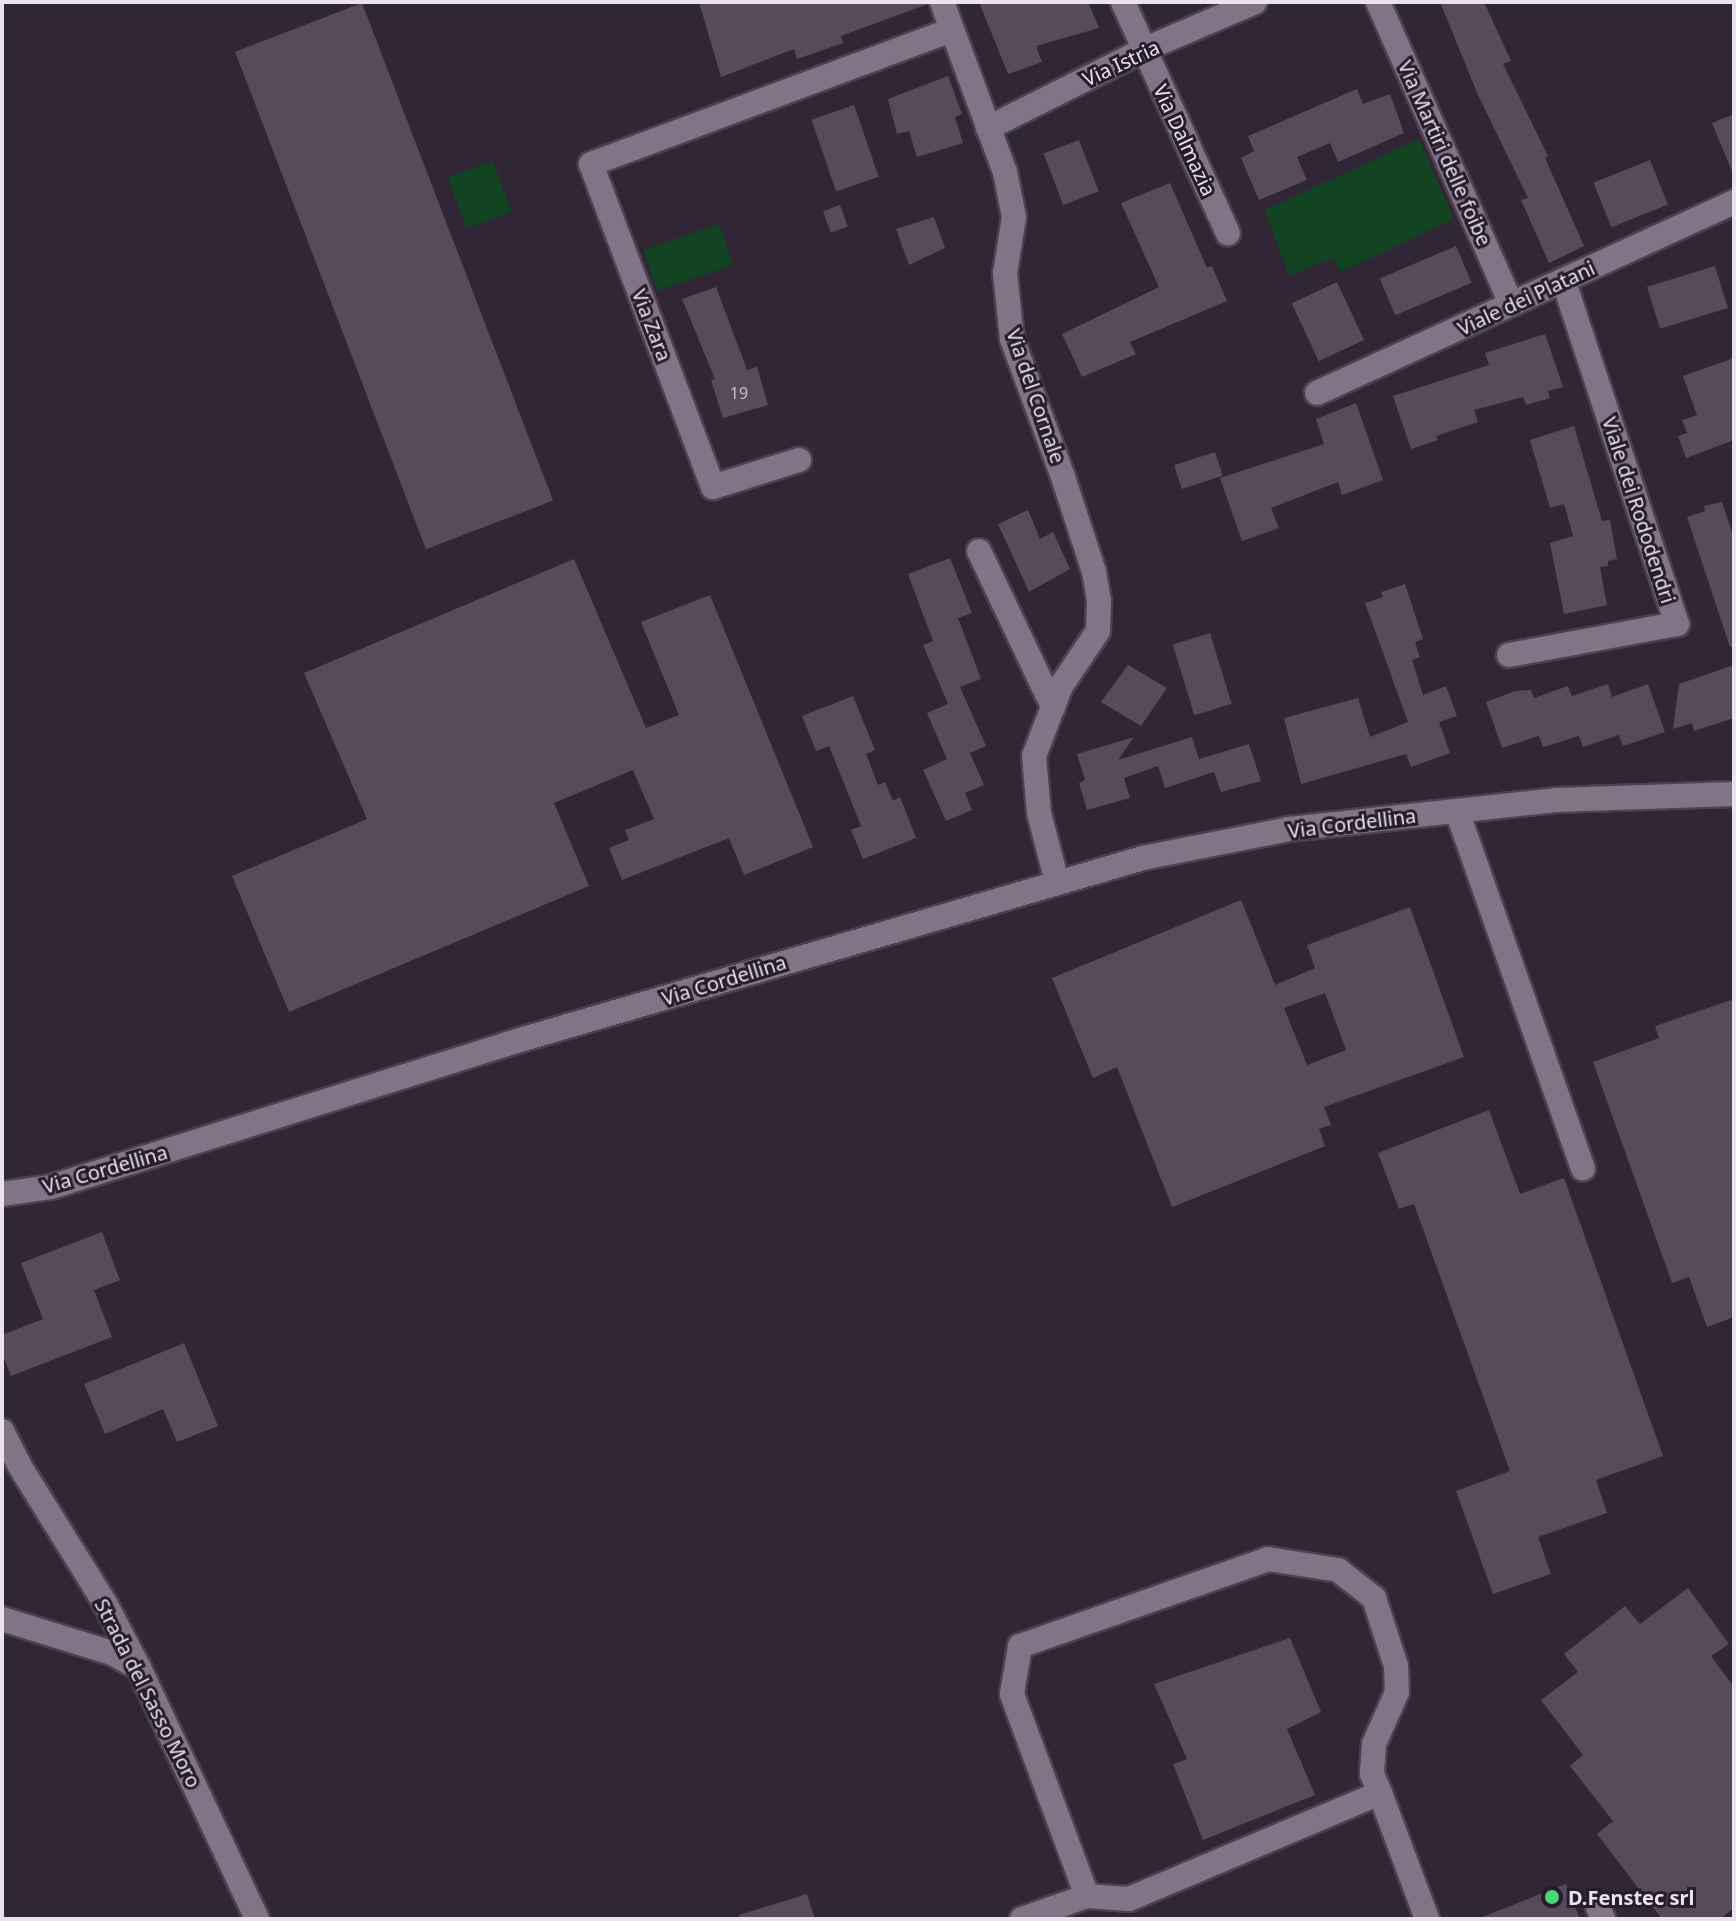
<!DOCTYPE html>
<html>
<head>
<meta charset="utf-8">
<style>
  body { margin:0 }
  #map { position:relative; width:1736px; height:1921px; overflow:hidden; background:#312635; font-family:"Noto Sans",sans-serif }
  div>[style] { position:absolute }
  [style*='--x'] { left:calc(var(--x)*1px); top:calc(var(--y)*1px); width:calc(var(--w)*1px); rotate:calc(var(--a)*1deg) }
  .green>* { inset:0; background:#124322; transform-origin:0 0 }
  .building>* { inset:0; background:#574b5b; transform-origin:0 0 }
  .roads { filter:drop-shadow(2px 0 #4b424e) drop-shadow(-2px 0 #4b424e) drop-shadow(0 2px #4b424e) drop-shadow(0 -2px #4b424e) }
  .minor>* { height:24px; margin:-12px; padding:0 12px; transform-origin:12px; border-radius:12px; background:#817486 }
  .dots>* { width:22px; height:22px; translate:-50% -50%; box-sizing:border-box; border:4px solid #271c2b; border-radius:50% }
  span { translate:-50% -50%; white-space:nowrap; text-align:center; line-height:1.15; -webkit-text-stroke:6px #271c2b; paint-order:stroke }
  .number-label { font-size:16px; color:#c5bdc8 }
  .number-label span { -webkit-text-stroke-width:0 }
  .street-label { font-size:20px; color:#eae3ed }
  .poi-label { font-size:20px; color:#eae3ed; font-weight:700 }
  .left { translate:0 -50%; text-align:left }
  .frame { position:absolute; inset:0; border:4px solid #eae3ed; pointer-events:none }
</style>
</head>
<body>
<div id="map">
  <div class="green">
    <div style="clip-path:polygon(1419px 139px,1454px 219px,1341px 272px,1333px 258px,1289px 276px,1265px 210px)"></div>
    <div style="left:493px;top:161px;width:54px;height:48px;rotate:70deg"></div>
    <div style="left:719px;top:224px;width:43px;height:80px;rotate:71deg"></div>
  </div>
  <div class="building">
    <div style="clip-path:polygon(699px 2px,927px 2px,928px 4px,841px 36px,843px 43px,797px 59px,794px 49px,721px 77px)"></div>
    <div style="clip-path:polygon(979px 2px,1088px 2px,1099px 28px,1036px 46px,1042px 62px,1008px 74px)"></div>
    <div style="clip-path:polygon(1440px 2px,1484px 2px,1511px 61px,1503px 64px,1548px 156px,1545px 158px,1584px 246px,1549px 263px,1521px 200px,1528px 198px,1478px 95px)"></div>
    <div style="left:362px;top:3px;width:533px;height:136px;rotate:69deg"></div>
    <div style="clip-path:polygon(948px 76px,962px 114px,955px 117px,963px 143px,917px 157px,909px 131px,897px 134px,888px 99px)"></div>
    <div style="clip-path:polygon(1357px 89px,1363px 104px,1390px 94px,1404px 133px,1338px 162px,1330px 143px,1297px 157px,1307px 180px,1259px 200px,1241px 158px,1254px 151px,1248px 136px)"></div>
    <div style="left:854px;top:105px;width:76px;height:45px;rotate:71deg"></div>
    <div style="clip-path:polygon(1734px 114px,1734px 174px,1733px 174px,1712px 123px)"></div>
    <div style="left:1079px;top:140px;width:55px;height:38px;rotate:69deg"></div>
    <div style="left:1650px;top:160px;width:48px;height:61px;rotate:68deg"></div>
    <div style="clip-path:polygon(1170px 183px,1207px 268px,1212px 266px,1227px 301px,1130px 342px,1136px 354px,1082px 377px,1062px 334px,1159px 287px,1121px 203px)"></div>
    <div style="left:840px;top:205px;width:23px;height:18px;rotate:70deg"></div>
    <div style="clip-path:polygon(934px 217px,945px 248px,909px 265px,896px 229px)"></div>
    <div style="left:1456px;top:246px;width:40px;height:83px;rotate:67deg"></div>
    <div style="left:1715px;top:266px;width:44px;height:71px;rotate:73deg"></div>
    <div style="left:1337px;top:282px;width:64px;height:50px;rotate:65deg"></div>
    <div style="clip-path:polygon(716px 287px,747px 370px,757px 367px,768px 405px,723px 418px,711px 380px,715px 379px,682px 299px)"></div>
    <div style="clip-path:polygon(1545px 334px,1563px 387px,1548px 391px,1550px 398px,1526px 405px,1523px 397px,1474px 410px,1478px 422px,1436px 436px,1438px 440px,1411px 449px,1393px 396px,1489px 365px,1485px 353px)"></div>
    <div style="clip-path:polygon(1734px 358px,1734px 440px,1686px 458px,1678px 436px,1687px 433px,1682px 420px,1697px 415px,1683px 376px)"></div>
    <div style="clip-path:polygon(1356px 403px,1383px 480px,1342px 495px,1338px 482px,1271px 508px,1279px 528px,1242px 541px,1220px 478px,1324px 444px,1316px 419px)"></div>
    <div style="clip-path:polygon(1574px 426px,1602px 521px,1610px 520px,1617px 559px,1608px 561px,1608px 566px,1600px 567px,1607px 605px,1564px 614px,1550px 543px,1573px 536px,1564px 504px,1550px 508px,1530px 440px)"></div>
    <div style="left:1215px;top:452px;width:25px;height:43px;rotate:72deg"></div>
    <div style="clip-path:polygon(1722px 502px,1734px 538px,1734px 647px,1730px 647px,1687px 517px,1705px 511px,1704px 506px)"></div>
    <div style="clip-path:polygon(1028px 510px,1040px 539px,1053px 532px,1070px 569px,1029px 592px,998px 524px)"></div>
    <div style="clip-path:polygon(950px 558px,972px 613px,958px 618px,981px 679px,960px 687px,986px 746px,970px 753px,984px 785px,965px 793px,972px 810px,946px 821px,923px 770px,947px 759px,927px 713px,948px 704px,923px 645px,933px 641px,908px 574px)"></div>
    <div style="clip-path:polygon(574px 559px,646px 728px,679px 715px,641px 622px,710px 595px,813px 847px,744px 875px,729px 838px,622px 880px,609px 848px,629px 840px,625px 830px,654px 819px,633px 770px,554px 803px,589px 886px,289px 1012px,232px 876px,367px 819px,304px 673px)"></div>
    <div style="clip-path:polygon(1405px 584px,1423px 639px,1415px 642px,1420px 657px,1412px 660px,1423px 695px,1446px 686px,1457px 716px,1439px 722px,1450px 753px,1411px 767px,1406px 754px,1301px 784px,1284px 718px,1358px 698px,1370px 737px,1408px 722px,1365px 603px,1383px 597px,1381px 592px)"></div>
    <div style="left:1210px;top:633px;width:74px;height:39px;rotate:73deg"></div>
    <div style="clip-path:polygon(1128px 665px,1167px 688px,1141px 726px,1101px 702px)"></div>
    <div style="clip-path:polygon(1734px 665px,1734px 718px,1694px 731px,1692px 723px,1673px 729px,1679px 684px)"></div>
    <div style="clip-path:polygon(1608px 684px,1612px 697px,1648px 684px,1665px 732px,1623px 746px,1619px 735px,1583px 747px,1579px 736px,1543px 747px,1539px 736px,1502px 748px,1486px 702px,1515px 691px,1531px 690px,1534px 698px,1568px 686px,1572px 696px)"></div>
    <div style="clip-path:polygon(853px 696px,875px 750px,866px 754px,878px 785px,885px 782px,893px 801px,900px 797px,916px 838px,863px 859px,851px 830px,861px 826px,829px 746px,816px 751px,802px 716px)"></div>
    <div style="clip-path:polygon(1134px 737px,1118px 760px,1192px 737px,1199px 759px,1249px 744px,1261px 781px,1221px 792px,1214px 772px,1165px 788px,1158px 766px,1124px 778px,1130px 798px,1087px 810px,1079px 783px,1085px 780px,1077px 754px)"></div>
    <div style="clip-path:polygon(evenodd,1241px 900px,1275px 985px,1315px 968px,1307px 945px,1410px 907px,1464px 1057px,1324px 1107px,1331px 1125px,1319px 1129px,1325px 1146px,1172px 1207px,1117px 1067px,1093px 1078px,1052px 978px,1241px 900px,1325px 993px,1346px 1050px,1307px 1065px,1284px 1008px,1325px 993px)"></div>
    <div style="clip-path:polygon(1734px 999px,1734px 1317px,1707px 1327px,1689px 1277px,1672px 1283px,1593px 1062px,1659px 1038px,1655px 1026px)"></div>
    <div style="clip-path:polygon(1489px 1110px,1520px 1194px,1564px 1178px,1663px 1456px,1596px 1480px,1607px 1513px,1538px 1537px,1551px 1574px,1493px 1594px,1456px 1491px,1510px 1471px,1414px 1204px,1399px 1209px,1378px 1153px)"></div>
    <div style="clip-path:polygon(102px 1232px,120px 1280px,94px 1290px,112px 1337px,11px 1376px,2px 1353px,2px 1335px,43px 1319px,21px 1263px)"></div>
    <div style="clip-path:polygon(184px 1343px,218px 1426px,177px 1442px,163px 1409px,105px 1434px,84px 1384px)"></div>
    <div style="clip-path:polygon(1688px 1588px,1729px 1644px,1711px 1656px,1734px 1687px,1734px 1908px,1720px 1919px,1662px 1919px,1597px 1834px,1613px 1821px,1570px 1766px,1583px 1755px,1541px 1700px,1578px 1672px,1564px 1654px,1625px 1606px,1640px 1624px)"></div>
    <div style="clip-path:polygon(1290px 1638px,1321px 1712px,1287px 1729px,1315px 1795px,1203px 1840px,1173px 1764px,1187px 1759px,1154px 1684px)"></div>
    <div style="clip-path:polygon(1566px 1884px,1580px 1919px,1480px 1919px,1480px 1918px)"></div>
    <div style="clip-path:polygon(807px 1894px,815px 1919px,740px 1919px,739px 1915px)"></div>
  </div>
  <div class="roads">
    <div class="minor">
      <div style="--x:942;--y:2;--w:181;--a:69.7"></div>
      <div style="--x:1005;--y:172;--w:46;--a:78.7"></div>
      <div style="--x:1014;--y:217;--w:57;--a:99.1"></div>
      <div style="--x:1005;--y:273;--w:66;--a:83.9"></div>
      <div style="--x:1012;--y:339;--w:147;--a:69.7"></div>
      <div style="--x:1063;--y:477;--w:100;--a:71.9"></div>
      <div style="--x:1094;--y:572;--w:29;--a:80"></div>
      <div style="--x:1099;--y:601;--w:30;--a:92"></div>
      <div style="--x:1098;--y:631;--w:66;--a:123.9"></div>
      <div style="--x:1061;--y:686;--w:75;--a:111.1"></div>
      <div style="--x:1034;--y:756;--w:57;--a:85"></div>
      <div style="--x:1039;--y:813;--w:71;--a:75.4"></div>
      <div style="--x:1123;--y:2;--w:254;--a:65.6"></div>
      <div style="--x:1378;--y:2;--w:330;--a:66.2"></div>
      <div style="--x:988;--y:128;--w:181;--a:-26.6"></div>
      <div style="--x:1150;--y:47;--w:114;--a:-23.2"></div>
      <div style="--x:1317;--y:393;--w:459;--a:-24.6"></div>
      <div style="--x:799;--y:460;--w:90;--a:162.6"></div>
      <div style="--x:713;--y:487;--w:345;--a:-110.7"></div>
      <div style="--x:591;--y:164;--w:384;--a:-20.4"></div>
      <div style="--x:979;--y:551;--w:173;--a:64.6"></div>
      <div style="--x:1509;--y:655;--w:171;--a:-10.5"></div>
      <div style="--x:1677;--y:624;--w:362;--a:-108.3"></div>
      <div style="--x:1457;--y:811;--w:379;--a:70.6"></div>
      <div style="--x:2;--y:1194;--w:49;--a:-8.1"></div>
      <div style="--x:51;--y:1187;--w:491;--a:-17.4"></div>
      <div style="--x:520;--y:1040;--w:649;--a:-16.28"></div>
      <div style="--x:1143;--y:858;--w:149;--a:-11.2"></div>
      <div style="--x:1289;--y:829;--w:268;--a:-6.2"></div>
      <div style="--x:1555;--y:800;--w:179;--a:-1.9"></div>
      <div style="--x:2;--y:1431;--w:38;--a:63"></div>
      <div style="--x:19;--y:1465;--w:165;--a:58.1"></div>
      <div style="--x:106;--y:1605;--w:71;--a:62.4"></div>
      <div style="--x:139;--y:1668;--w:277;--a:64.8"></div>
      <div style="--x:2;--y:1619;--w:115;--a:17.2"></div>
      <div style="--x:112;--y:1653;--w:31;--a:29"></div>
      <div style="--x:1380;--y:1793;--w:272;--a:157.1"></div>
      <div style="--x:1129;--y:1899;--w:42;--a:-175.9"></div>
      <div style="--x:1087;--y:1896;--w:215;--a:-110.4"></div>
      <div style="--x:1012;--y:1694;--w:49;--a:-80.5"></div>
      <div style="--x:1020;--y:1646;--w:263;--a:-19.3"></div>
      <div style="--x:1268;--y:1559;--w:71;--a:8.9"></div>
      <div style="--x:1338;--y:1570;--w:46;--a:37.9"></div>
      <div style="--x:1374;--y:1598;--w:71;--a:72.1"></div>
      <div style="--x:1396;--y:1666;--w:26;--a:88"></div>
      <div style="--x:1397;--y:1692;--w:57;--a:113.9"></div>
      <div style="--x:1374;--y:1744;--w:30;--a:94"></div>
      <div style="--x:1372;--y:1774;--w:21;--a:67"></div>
      <div style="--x:1380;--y:1793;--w:134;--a:69.5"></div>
      <div style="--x:1598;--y:1907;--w:13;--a:67"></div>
      <div style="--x:1022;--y:1919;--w:69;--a:-19.5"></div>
    </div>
  </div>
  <div class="dots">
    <div style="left:1552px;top:1897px;background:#4ad778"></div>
  </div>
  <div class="number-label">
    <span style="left:739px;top:393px">19</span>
  </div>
  <div class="street-label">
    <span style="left:1121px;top:63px;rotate:-25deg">Via Istria</span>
    <span style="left:1185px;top:140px;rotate:65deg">Via Dalmazia</span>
    <span style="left:1445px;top:153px;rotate:66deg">Via Martiri delle foibe</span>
    <span style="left:1526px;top:298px;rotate:-25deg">Viale dei Platani</span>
    <span style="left:652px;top:325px;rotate:69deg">Via Zara</span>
    <span style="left:1036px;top:396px;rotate:71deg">Via del Cornale</span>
    <span style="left:1639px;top:510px;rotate:72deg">Viale dei Rododendri</span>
    <span style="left:1352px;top:823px;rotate:-7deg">Via Cordellina</span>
    <span style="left:724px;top:980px;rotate:-17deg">Via Cordellina</span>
    <span style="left:105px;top:1169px;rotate:-16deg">Via Cordellina</span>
    <span style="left:148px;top:1693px;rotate:63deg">Strada del Sasso Moro</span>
  </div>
  <div class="poi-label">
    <span class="left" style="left:1568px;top:1897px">D.Fenstec srl</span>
  </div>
  <div class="frame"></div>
</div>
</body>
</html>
